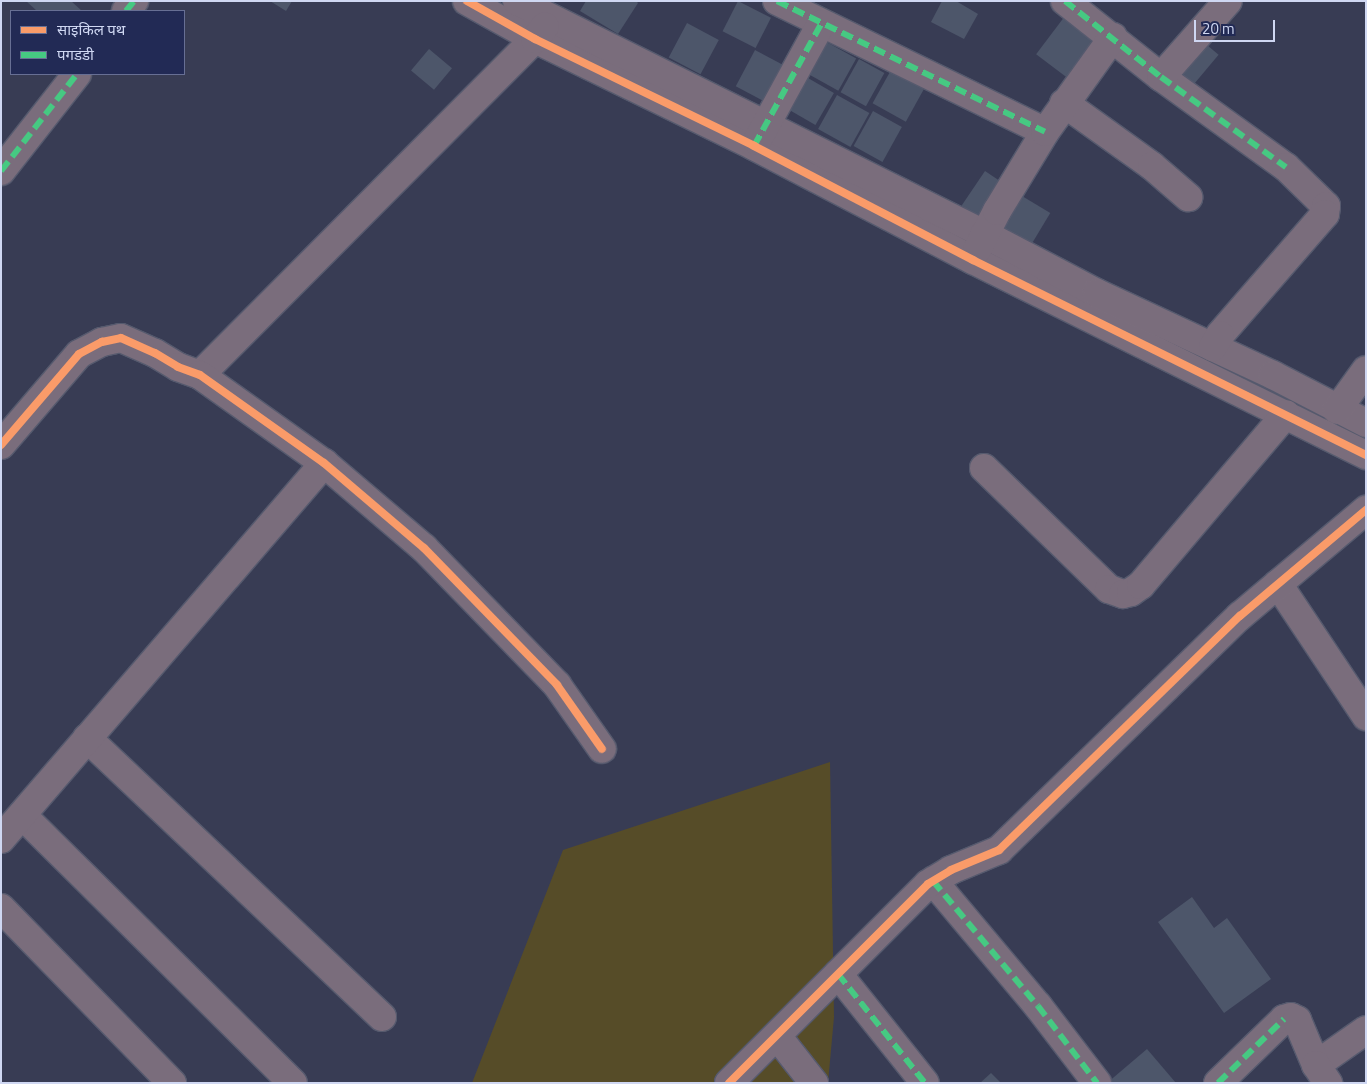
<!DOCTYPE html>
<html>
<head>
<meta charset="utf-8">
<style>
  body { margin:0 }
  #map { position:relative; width:1367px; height:1084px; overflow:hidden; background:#383c54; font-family:"Titillium Web","Noto Sans Devanagari",sans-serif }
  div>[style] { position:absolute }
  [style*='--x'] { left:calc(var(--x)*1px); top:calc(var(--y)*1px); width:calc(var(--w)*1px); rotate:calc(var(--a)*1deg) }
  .green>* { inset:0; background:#564c28 }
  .building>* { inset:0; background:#4d566a; transform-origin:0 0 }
  .roads { filter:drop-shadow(1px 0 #565a6e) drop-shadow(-1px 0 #565a6e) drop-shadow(0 1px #565a6e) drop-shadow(0 -1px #565a6e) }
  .minor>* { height:28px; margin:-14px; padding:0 14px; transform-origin:14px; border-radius:14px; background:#7a6d7c }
  .quiet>* { height:6px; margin-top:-3px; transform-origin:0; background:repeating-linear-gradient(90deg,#46c982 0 12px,transparent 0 18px) }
  .cycleway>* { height:8px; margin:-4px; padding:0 4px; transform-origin:4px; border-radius:4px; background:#fa9b69 }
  span { translate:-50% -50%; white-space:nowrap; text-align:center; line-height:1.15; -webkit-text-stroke:5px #222a55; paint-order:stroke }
  .frame { position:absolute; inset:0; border:2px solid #cfd7f2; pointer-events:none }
  .legend { position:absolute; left:10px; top:10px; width:175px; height:65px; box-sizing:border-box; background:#222a55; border:1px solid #676f94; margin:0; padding:6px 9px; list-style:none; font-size:15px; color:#cfd7f2 }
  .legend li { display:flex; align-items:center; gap:10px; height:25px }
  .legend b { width:25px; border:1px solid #676f94 }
  .scale { position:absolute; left:1194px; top:20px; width:81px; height:22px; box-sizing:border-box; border:2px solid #cfd7f2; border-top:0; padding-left:6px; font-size:15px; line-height:18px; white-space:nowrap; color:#cfd7f2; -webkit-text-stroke:4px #222a55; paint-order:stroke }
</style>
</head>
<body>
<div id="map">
  <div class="green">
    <div style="clip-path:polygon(830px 762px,834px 1017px,828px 1083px,472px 1083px,563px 850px)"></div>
  </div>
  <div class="building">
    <div style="clip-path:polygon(26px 1px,71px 1px,82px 11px,37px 11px)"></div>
    <div style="clip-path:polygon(270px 1px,292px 1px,286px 11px)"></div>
    <div style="clip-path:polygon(586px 1px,636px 1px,638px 3px,618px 34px,580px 11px)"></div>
    <div style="left:738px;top:1px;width:37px;height:34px;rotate:27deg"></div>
    <div style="clip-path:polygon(942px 1px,956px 1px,978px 14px,964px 39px,931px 22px)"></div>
    <div style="left:1068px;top:12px;width:39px;height:53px;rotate:37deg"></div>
    <div style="left:687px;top:23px;width:36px;height:39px;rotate:28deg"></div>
    <div style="left:823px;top:40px;width:38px;height:37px;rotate:29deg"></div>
    <div style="left:1201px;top:40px;width:23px;height:50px;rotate:40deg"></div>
    <div style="left:429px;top:49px;width:30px;height:28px;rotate:40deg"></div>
    <div style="left:755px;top:50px;width:40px;height:41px;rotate:28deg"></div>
    <div style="left:859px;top:59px;width:29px;height:38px;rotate:29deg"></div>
    <div style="left:891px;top:70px;width:38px;height:38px;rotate:29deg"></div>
    <div style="left:801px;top:74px;width:38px;height:37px;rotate:30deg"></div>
    <div style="left:837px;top:95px;width:37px;height:39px;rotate:29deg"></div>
    <div style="left:873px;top:111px;width:33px;height:40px;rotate:29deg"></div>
    <div style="left:985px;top:171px;width:27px;height:42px;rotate:34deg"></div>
    <div style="left:1022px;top:196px;width:33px;height:38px;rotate:31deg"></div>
    <div style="clip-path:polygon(1192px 897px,1214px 928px,1227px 918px,1271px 979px,1224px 1013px,1158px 922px)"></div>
    <div style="clip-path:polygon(1147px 1049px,1176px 1083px,1107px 1083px)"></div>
    <div style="clip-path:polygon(991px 1073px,1001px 1083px,980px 1083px)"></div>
  </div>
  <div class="roads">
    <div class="minor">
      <div style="--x:467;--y:1;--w:78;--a:29.2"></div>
      <div style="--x:535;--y:39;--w:244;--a:26"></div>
      <div style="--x:754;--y:146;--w:247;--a:27.5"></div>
      <div style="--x:973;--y:260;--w:439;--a:26.4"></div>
      <div style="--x:517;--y:1;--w:522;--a:26.52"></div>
      <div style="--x:984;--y:234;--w:127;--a:27.6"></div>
      <div style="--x:1097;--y:293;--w:194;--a:25"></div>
      <div style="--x:1273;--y:375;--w:105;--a:27.3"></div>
      <div style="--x:777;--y:1;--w:298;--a:26"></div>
      <div style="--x:1065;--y:1;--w:122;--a:38.4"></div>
      <div style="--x:1161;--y:77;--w:154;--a:35.8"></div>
      <div style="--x:1286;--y:167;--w:56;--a:44.3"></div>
      <div style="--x:1326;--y:206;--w:8;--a:97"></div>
      <div style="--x:1325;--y:214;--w:160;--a:131"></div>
      <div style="--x:1220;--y:335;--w:14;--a:120"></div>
      <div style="--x:126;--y:11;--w:13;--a:-51"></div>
      <div style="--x:1161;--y:77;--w:101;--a:-48.6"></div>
      <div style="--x:1064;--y:103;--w:108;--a:35.6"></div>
      <div style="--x:1152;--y:166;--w:48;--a:40.7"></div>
      <div style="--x:757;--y:141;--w:133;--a:-61.3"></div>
      <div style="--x:1;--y:171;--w:123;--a:-51.9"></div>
      <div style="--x:977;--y:250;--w:44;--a:-62.9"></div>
      <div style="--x:997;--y:211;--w:92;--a:-58.7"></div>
      <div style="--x:1045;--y:132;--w:117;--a:-54.4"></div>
      <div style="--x:200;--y:375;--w:474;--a:-45.1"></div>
      <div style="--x:535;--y:39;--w:16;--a:-52"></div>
      <div style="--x:1337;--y:410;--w:49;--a:-54.1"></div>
      <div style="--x:1;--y:445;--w:120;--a:-49.4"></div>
      <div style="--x:79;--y:354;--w:26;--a:-28"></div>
      <div style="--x:102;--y:342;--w:19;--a:-12"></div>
      <div style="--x:121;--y:338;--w:37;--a:24"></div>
      <div style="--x:155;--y:353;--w:27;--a:31"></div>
      <div style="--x:178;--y:367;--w:23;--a:20"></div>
      <div style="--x:200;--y:375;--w:152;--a:35.4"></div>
      <div style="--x:324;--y:463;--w:131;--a:40.4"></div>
      <div style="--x:424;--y:548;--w:191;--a:45.8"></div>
      <div style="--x:557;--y:685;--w:78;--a:54.9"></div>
      <div style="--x:984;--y:468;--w:174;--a:44.1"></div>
      <div style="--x:1109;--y:589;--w:15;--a:20"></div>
      <div style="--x:1123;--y:594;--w:8;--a:-14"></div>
      <div style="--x:1131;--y:592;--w:12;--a:-35"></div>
      <div style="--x:1141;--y:585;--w:224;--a:-49.7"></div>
      <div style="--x:1278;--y:584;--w:159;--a:56.3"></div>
      <div style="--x:87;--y:738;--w:406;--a:43.4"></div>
      <div style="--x:22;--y:815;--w:381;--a:44.7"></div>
      <div style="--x:1;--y:839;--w:496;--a:-49.3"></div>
      <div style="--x:933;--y:881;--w:163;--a:50"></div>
      <div style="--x:1038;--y:1006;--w:97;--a:52.5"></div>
      <div style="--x:1;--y:908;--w:245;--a:45.7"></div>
      <div style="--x:838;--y:974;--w:139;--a:51.4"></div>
      <div style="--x:777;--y:1036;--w:60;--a:51.8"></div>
      <div style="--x:1316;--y:1065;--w:61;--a:-35"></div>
      <div style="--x:729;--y:1083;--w:281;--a:-45"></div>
      <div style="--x:928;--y:884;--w:27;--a:-31"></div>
      <div style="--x:951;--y:870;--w:52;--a:-22.6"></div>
      <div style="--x:999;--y:850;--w:336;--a:-44.2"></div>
      <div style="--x:1240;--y:616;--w:165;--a:-40.1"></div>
      <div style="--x:1218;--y:1083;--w:92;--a:-44.1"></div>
      <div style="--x:1284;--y:1019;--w:7;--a:-16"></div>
      <div style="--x:1291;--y:1017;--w:7;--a:27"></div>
      <div style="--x:1297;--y:1020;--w:49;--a:67.1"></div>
      <div style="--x:1316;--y:1065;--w:22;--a:56"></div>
    </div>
  </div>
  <div class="quiet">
    <div style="--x:777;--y:1;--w:298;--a:26"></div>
    <div style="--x:1065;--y:1;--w:122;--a:38.4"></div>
    <div style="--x:1161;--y:77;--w:154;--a:35.8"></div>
    <div style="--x:126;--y:11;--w:13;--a:-51"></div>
    <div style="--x:754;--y:146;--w:139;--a:-61.2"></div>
    <div style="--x:1;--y:171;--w:123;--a:-51.9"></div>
    <div style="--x:933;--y:881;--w:163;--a:50"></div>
    <div style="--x:1038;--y:1006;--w:97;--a:52.5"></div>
    <div style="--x:838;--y:974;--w:139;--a:51.4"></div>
    <div style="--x:1218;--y:1083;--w:92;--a:-44.1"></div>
  </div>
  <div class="cycleway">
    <div style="--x:467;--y:1;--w:78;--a:29.2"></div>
    <div style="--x:535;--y:39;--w:244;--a:26"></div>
    <div style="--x:754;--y:146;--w:247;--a:27.5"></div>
    <div style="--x:973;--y:260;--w:439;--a:26.4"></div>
    <div style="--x:1;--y:445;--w:120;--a:-49.4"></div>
    <div style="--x:79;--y:354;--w:26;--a:-28"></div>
    <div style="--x:102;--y:342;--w:19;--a:-12"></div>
    <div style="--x:121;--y:338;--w:37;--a:24"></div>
    <div style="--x:155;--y:353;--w:27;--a:31"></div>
    <div style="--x:178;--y:367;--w:23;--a:20"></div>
    <div style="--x:200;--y:375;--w:152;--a:35.4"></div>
    <div style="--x:324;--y:463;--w:131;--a:40.4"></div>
    <div style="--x:424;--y:548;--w:191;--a:45.8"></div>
    <div style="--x:557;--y:685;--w:78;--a:54.9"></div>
    <div style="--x:729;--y:1083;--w:281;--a:-45"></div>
    <div style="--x:928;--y:884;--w:27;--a:-31"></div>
    <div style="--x:951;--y:870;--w:52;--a:-22.6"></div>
    <div style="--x:999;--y:850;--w:336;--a:-44.2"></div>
    <div style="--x:1240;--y:616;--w:165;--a:-40.1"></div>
  </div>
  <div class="frame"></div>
  <ul class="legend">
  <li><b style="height:6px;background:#fa9b69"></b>साइकिल पथ</li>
  <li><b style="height:6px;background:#46c982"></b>पगडंडी</li>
  </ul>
  <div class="scale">20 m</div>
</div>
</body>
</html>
